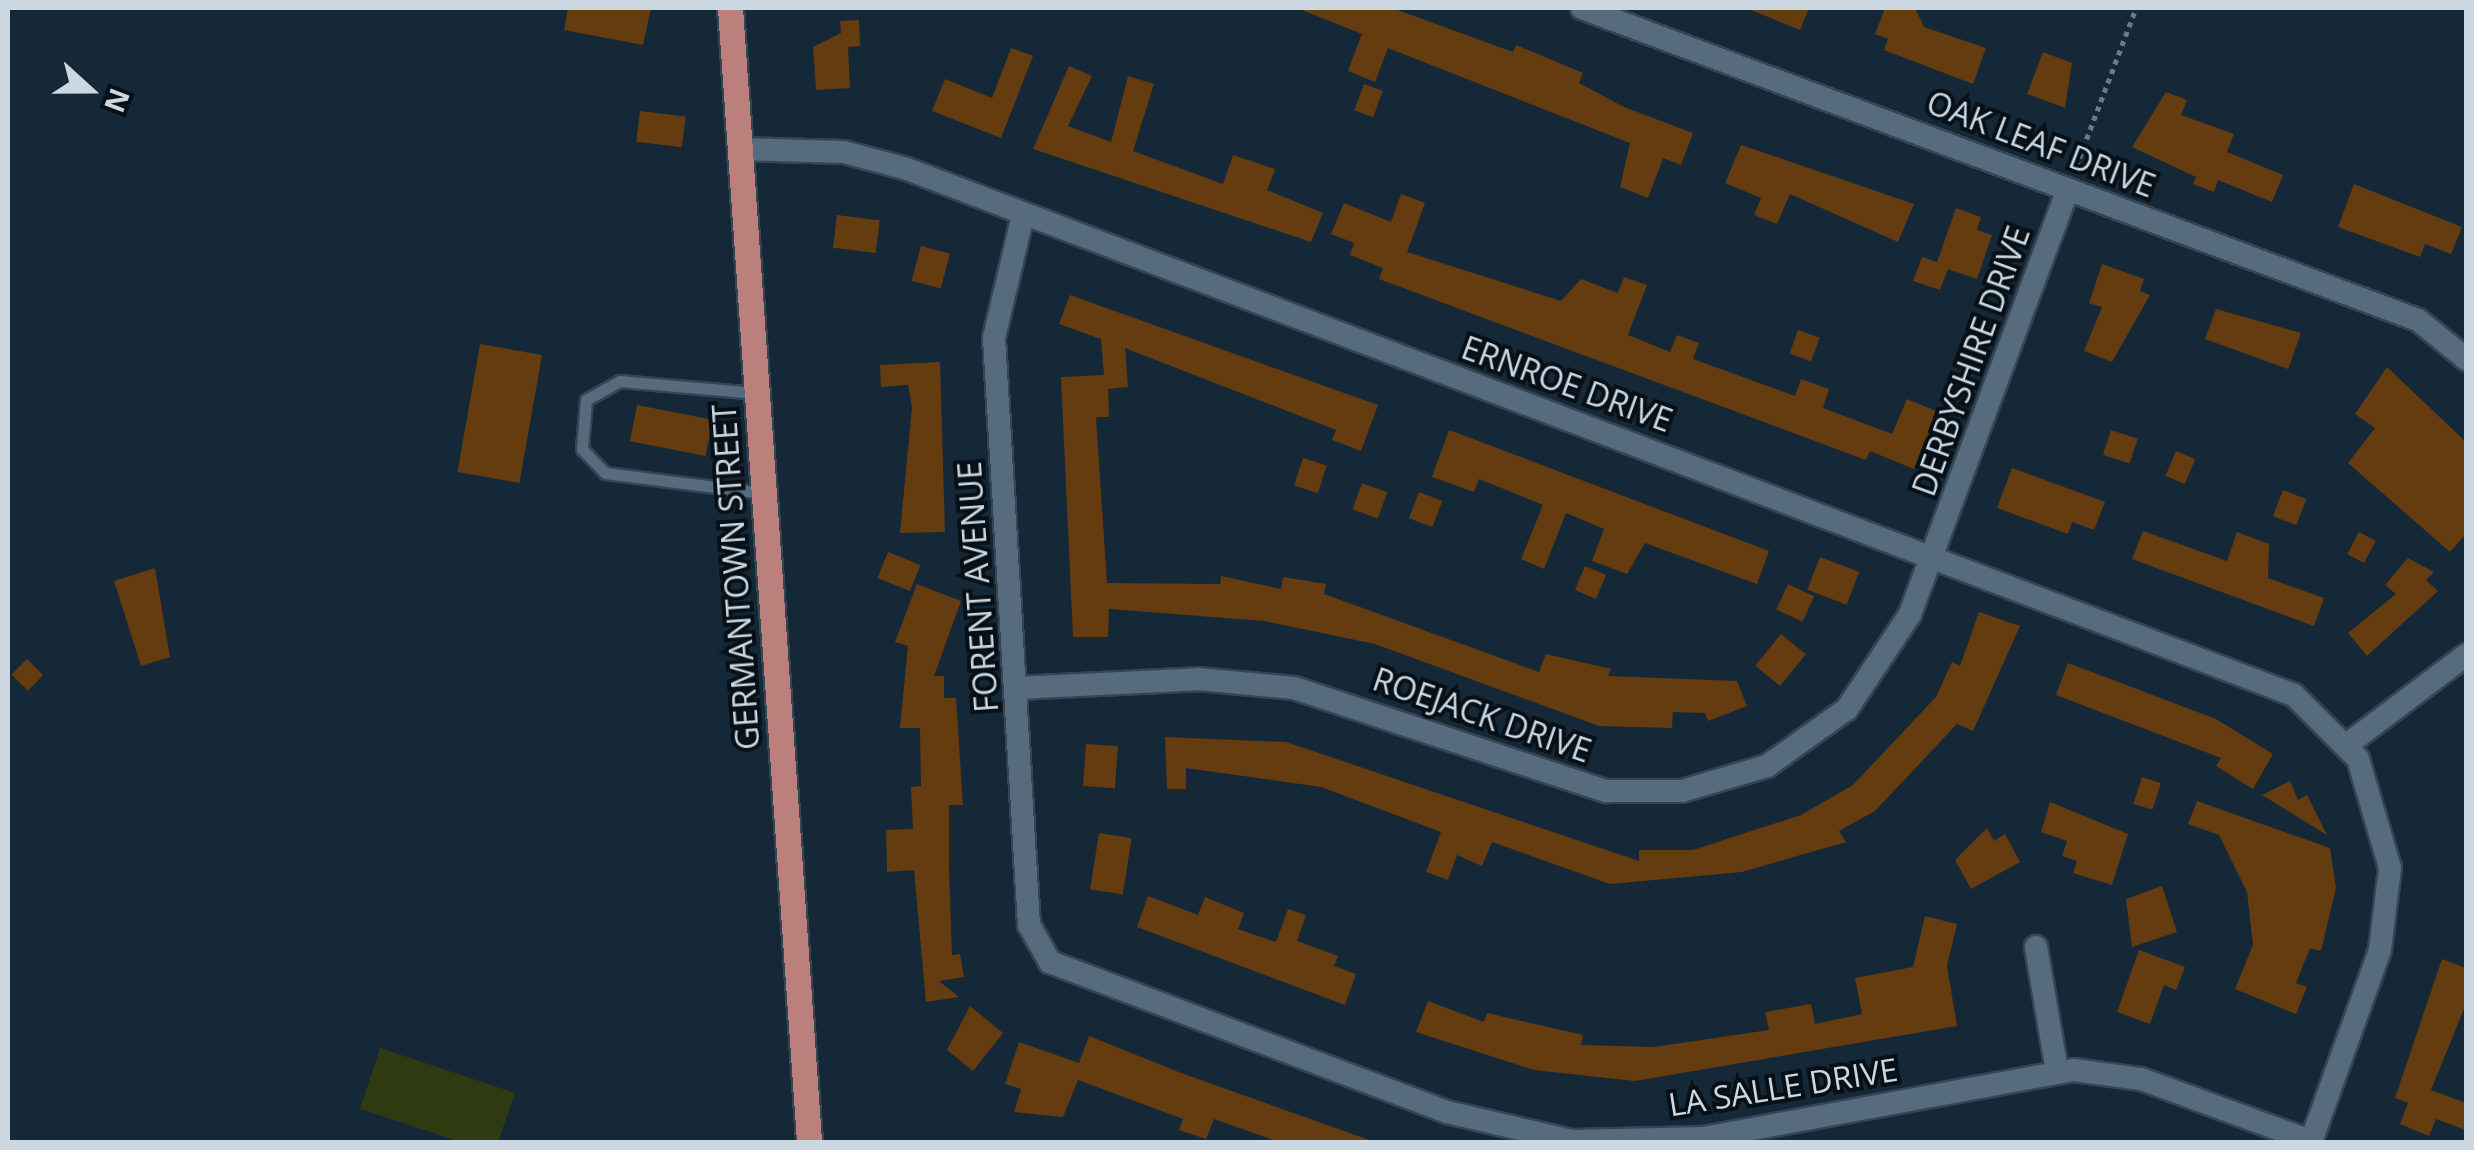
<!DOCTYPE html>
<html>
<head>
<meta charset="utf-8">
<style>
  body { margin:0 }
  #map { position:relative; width:2474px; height:1150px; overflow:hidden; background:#142838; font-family:"Open Sans",sans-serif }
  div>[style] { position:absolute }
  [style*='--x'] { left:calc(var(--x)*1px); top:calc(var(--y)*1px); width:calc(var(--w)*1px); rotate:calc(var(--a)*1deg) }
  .green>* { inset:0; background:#303a10 }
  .building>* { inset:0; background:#653b10; transform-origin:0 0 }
  .path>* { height:5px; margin-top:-2.5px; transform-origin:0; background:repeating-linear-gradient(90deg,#6a7b88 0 5px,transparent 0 10px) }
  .roads { filter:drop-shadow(2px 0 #354551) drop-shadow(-2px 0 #354551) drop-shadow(0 2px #354551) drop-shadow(0 -2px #354551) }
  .lane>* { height:11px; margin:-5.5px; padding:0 5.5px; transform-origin:5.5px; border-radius:5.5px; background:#566c7e }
  .street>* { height:22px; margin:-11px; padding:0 11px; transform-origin:11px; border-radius:11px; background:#566c7e }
  .primary>* { height:25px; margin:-12.5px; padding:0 12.5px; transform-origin:12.5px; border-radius:12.5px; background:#bb807c }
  span { translate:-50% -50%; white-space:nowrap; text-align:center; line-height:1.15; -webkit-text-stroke:8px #081017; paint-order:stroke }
  .street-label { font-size:32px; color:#cbd8e2 }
  .frame { position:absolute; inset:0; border:10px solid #cbd8e2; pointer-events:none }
  .north { position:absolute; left:40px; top:40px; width:100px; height:100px; -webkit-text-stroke:8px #081017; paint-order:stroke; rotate:111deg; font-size:28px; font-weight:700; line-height:40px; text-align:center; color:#cbd8e2 }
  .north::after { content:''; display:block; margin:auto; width:35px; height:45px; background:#cbd8e2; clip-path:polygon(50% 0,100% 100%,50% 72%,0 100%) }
</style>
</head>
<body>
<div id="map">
  <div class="green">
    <div style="clip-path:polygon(380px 1048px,515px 1093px,498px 1142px,461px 1142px,360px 1109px)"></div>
  </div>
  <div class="building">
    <div style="clip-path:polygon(568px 8px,651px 8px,643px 45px,564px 30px)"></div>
    <div style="clip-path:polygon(1297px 8px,1392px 8px,1513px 52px,1516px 45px,1583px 73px,1579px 83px,1624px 107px,1693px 133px,1681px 165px,1663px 158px,1648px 198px,1620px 187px,1630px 143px,1388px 48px,1375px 82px,1348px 71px,1362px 34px)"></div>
    <div style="clip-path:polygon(1746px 8px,1809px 8px,1800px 30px)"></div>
    <div style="clip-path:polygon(1885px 8px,1915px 8px,1924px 27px,1986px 48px,1973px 84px,1884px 50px,1888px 39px,1875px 34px)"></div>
    <div style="clip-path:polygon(859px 20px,860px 46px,848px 47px,850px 88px,816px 90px,813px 47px,841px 33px,840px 21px)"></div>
    <div style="clip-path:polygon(1011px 48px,1033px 56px,1001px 138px,932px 111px,945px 79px,992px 98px)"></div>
    <div style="clip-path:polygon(2043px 52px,2072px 63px,2065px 108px,2027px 94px)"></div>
    <div style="clip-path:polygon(1069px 66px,1092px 76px,1068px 126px,1111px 142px,1128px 76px,1154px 84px,1133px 151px,1223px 184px,1233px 155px,1275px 169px,1267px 190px,1323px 213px,1311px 242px,1033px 149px)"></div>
    <div style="left:1364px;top:84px;width:20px;height:28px;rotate:20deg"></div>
    <div style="clip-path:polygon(2166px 92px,2187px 100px,2181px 115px,2234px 134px,2227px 152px,2283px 175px,2272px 202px,2218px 180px,2214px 192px,2193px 184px,2196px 177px,2132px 147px)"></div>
    <div style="left:640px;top:111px;width:46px;height:31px;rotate:7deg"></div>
    <div style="clip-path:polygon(1741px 145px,1914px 204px,1898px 242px,1790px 194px,1777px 224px,1754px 215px,1761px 198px,1725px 183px)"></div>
    <div style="clip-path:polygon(2354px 184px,2462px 227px,2451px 254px,2425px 244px,2420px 257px,2338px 227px)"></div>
    <div style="clip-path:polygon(1401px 194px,1425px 203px,1407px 252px,1561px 301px,1581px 279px,1618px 293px,1624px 277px,1647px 285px,1628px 335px,1670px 352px,1677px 335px,1699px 343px,1693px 359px,1795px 396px,1801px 379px,1829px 389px,1823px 408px,1892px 434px,1907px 399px,1938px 412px,1914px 469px,1870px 451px,1866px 460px,1379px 279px,1383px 268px,1350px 255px,1354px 243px,1331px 234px,1344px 203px,1391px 222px)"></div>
    <div style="clip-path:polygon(1956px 208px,1981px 217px,1977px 230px,1992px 235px,1977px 279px,1948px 269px,1940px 290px,1913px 281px,1922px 257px,1937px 262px)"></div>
    <div style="left:837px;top:215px;width:43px;height:33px;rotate:7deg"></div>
    <div style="left:921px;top:246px;width:30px;height:36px;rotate:15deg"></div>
    <div style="clip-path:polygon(2102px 264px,2144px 279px,2140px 291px,2150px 295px,2112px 362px,2084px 351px,2102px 307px,2089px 303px)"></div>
    <div style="clip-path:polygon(1070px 295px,1378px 405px,1361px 451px,1332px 440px,1336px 430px,1125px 348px,1128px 387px,1108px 389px,1109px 417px,1096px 417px,1107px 583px,1220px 584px,1221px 576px,1281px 589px,1283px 577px,1326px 584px,1324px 594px,1539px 672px,1546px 654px,1611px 669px,1608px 676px,1737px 681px,1747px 706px,1708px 721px,1705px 713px,1673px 712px,1672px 728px,1599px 726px,1375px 644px,1264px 621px,1109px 609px,1108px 637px,1073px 637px,1061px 377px,1104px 375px,1101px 339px,1059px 324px)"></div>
    <div style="clip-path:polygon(2216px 309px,2301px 333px,2288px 369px,2205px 339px)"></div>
    <div style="left:1798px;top:330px;width:23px;height:25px;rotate:20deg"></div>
    <div style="left:480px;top:344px;width:63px;height:130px;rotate:10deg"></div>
    <div style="clip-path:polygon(940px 362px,945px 532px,900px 533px,912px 407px,908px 385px,881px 387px,880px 365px)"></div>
    <div style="clip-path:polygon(2387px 367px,2466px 442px,2466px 534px,2450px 552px,2348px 463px,2375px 428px,2355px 414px)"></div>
    <div style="left:637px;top:405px;width:77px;height:37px;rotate:11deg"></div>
    <div style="clip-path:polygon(1449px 430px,1769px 551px,1757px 584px,1645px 543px,1627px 574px,1592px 561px,1604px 529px,1566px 513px,1544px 569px,1521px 559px,1543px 505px,1479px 479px,1474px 492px,1432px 477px)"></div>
    <div style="left:2111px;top:430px;width:28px;height:26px;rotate:18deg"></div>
    <div style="left:2176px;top:451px;width:21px;height:27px;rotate:23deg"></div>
    <div style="left:1303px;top:458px;width:25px;height:29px;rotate:18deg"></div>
    <div style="clip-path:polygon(2012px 468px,2105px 502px,2094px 530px,2072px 522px,2068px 534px,1997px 508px)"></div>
    <div style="left:1362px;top:483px;width:27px;height:28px;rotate:20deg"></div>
    <div style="left:2283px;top:490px;width:25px;height:28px;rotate:21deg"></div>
    <div style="left:1419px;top:492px;width:25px;height:28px;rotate:21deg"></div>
    <div style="clip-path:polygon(2143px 531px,2227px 561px,2237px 532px,2269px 544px,2268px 578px,2324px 598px,2314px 626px,2132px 559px)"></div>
    <div style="left:2359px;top:532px;width:19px;height:25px;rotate:28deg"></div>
    <div style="left:888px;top:552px;width:35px;height:28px;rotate:22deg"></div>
    <div style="left:1820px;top:557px;width:42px;height:35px;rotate:21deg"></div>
    <div style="clip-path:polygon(2408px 558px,2434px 572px,2426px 580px,2438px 591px,2367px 656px,2348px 633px,2396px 594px,2385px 585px)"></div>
    <div style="left:1585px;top:566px;width:23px;height:26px;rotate:23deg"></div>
    <div style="clip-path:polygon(155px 568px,170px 657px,141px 666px,114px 581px)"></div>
    <div style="clip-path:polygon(917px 584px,961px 601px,934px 676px,944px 676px,944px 698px,956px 698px,963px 805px,949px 805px,949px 869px,952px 955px,960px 954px,964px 977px,939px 981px,959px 997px,926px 1002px,914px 870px,887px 872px,886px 830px,913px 829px,911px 787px,921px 786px,920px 728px,900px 728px,908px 646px,895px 642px)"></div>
    <div style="left:1788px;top:584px;width:29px;height:28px;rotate:25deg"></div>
    <div style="clip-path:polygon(1979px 612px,2020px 626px,1973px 731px,1957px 724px,1875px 811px,1839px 831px,1846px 842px,1742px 872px,1610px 884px,1492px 842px,1482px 866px,1457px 855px,1448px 880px,1426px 872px,1441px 832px,1321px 787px,1186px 768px,1186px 789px,1167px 789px,1165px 737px,1286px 742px,1639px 861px,1639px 850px,1693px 850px,1801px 815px,1853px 785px,1936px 697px,1952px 662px,1960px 666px)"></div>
    <div style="left:1781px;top:634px;width:32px;height:41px;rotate:39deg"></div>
    <div style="left:27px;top:659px;width:23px;height:22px;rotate:45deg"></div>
    <div style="clip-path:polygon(2068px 663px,2216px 719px,2273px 754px,2253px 789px,2216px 766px,2221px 758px,2056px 695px)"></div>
    <div style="left:1086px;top:744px;width:32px;height:42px;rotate:4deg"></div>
    <div style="left:2142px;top:777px;width:20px;height:28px;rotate:18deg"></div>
    <div style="clip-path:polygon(2290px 781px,2298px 800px,2307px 795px,2327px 835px,2262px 795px)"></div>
    <div style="clip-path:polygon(2197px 801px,2330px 848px,2336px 888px,2321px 951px,2310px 948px,2296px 983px,2307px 987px,2296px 1014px,2235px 989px,2253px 945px,2247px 892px,2219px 835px,2188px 824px)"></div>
    <div style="clip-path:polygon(2050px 802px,2128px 834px,2112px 885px,2073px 873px,2077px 861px,2062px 856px,2067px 841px,2041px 832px)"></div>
    <div style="clip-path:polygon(1987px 828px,1994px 841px,2005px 834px,2020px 862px,1971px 889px,1955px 860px)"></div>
    <div style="left:1099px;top:833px;width:33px;height:57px;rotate:9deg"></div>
    <div style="clip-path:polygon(2162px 886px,2177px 932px,2132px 947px,2126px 899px)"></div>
    <div style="clip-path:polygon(1148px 896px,1198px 915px,1205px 897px,1244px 913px,1238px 929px,1276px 942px,1288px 909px,1306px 915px,1297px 941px,1338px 956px,1334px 966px,1356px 974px,1345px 1005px,1137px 927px)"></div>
    <div style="clip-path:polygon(1925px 916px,1957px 924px,1947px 966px,1957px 1026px,1635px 1081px,1534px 1070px,1416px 1032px,1428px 1001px,1484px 1022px,1487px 1013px,1583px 1035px,1581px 1045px,1654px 1047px,1769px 1030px,1765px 1012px,1811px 1004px,1815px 1024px,1862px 1014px,1855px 978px,1913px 967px)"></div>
    <div style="clip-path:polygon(2139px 950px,2185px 967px,2176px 990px,2164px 985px,2150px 1024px,2117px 1012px)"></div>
    <div style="clip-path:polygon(2442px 959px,2466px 968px,2466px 1004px,2431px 1090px,2466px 1103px,2466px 1130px,2436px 1119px,2429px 1136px,2400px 1124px,2408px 1103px,2395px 1098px)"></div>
    <div style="clip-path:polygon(970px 1006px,1003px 1033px,973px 1071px,947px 1050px)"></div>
    <div style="clip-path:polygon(1089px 1036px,1181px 1073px,1375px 1142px,1279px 1142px,1214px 1119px,1206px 1139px,1179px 1130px,1183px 1119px,1078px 1080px,1063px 1117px,1014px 1112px,1021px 1089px,1005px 1084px,1019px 1042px,1079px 1063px)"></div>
  </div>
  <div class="path">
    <div style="--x:2076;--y:167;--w:170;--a:-69.3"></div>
  </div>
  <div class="roads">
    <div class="lane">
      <div style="--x:756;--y:393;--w:137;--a:-175"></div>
      <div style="--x:620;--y:381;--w:39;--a:151"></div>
      <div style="--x:586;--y:400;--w:49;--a:94.7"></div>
      <div style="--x:582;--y:449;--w:33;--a:46"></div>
      <div style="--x:605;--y:473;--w:159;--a:7.2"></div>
    </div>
    <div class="street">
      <div style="--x:1582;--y:8;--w:892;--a:20.47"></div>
      <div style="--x:2418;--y:320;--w:62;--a:39.1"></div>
      <div style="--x:739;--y:149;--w:105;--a:1.6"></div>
      <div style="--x:844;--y:152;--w:65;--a:15.1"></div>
      <div style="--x:907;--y:169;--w:1483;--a:20.77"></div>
      <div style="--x:2294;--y:695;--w:91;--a:45"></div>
      <div style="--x:2358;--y:759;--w:114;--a:73.6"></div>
      <div style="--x:2390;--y:868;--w:83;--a:97"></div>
      <div style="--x:2380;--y:950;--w:204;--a:109.8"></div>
      <div style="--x:1023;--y:215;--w:126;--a:103.3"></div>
      <div style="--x:994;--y:338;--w:588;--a:86.59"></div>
      <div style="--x:1029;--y:925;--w:43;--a:60.4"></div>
      <div style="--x:1050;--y:962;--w:424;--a:20.7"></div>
      <div style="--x:1447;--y:1112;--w:128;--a:13.1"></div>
      <div style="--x:1572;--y:1141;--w:131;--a:-1.3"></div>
      <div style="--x:1703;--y:1138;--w:377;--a:-10.4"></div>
      <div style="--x:2074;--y:1070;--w:68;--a:7.7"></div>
      <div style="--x:2141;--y:1079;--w:183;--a:20.1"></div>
      <div style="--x:1017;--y:688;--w:181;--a:-2.8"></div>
      <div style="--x:1198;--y:679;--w:96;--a:5.4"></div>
      <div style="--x:1294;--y:688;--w:329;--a:18.3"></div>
      <div style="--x:1606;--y:791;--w:76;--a:0"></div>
      <div style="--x:1682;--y:791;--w:89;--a:-16.4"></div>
      <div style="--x:1767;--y:766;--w:98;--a:-35.5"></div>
      <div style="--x:1847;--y:709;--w:114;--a:-56.4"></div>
      <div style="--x:1910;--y:614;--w:453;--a:-69.6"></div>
      <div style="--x:2348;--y:744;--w:148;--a:-37"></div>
      <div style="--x:2036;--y:947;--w:126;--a:80.4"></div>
    </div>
    <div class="primary">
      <div style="--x:730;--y:8;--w:1137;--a:86.01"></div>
    </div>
  </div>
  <div class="street-label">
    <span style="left:2041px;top:144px;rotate:21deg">OAK LEAF DRIVE</span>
    <span style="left:1971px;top:361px;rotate:-70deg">DERBYSHIRE DRIVE</span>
    <span style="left:1567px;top:384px;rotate:20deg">ERNROE DRIVE</span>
    <span style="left:736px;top:577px;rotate:-94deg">GERMANTOWN STREET</span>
    <span style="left:978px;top:587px;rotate:-94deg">FORENT AVENUE</span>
    <span style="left:1482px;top:715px;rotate:19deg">ROEJACK DRIVE</span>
    <span style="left:1783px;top:1087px;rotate:-9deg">LA SALLE DRIVE</span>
  </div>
  <div class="frame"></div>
  <div class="north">N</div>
</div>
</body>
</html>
